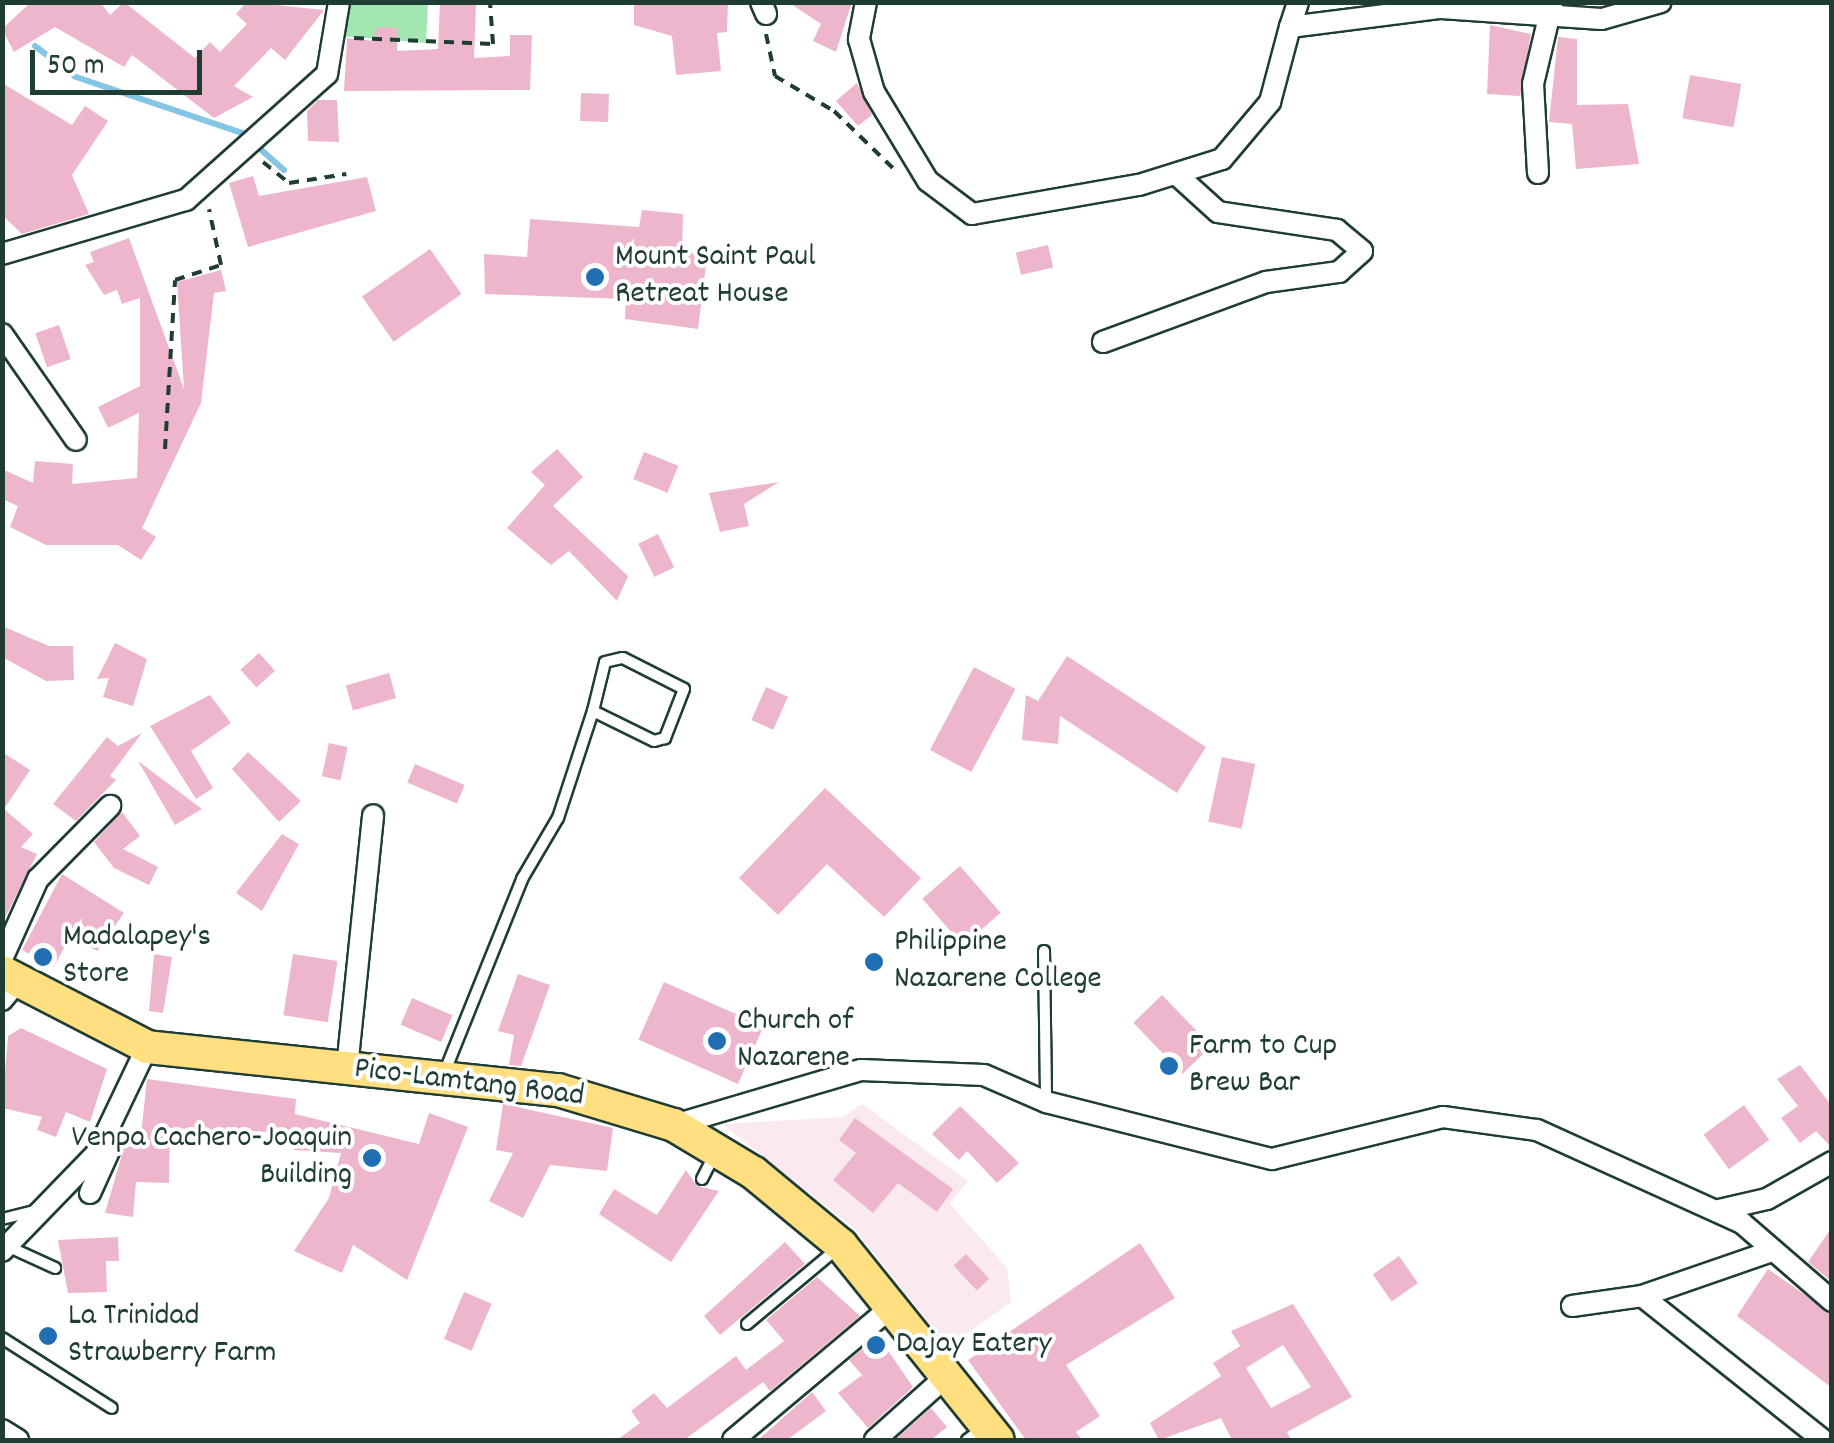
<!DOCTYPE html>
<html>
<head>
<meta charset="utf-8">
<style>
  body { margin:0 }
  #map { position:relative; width:1834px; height:1443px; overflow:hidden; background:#fff; font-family:Dekko,sans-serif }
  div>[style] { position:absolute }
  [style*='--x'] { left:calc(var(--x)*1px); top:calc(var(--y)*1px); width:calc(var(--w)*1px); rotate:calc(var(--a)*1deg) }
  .built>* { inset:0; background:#fae9f0 }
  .green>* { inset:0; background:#a2e6b1 }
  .stream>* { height:6px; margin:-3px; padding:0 3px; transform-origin:3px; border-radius:3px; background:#84c4e4 }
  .building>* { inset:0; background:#eeb6cc; transform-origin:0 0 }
  .path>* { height:4px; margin-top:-2px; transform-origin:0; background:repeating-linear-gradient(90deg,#1f3d34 0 10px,transparent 0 18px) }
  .roads { filter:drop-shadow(2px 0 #1f3d34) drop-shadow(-2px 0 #1f3d34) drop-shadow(0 2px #1f3d34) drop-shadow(0 -2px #1f3d34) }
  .service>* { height:10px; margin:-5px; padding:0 5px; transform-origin:5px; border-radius:5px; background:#fff }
  .minor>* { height:20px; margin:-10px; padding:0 10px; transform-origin:10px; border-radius:10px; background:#fff }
  .primary>* { height:32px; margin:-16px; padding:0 16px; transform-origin:16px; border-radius:16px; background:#ffdf80 }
  .dots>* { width:28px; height:28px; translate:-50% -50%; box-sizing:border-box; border:5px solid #fff; border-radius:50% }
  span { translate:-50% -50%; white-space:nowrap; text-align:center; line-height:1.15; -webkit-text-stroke:8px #fff; paint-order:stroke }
  .poi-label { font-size:32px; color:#1f3d34 }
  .left { translate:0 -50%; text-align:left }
  .right { translate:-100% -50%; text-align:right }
  .street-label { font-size:32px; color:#1f3d34 }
  .frame { position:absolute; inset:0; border:5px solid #1f3d34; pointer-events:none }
  .scale { position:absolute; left:30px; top:50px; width:172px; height:45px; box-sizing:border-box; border:5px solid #1f3d34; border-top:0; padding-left:12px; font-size:30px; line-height:35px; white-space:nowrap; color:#1f3d34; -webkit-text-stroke:8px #fff; paint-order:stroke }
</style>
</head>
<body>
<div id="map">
  <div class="built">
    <div style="clip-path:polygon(862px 1104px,968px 1181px,950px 1204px,1007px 1268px,1011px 1302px,948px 1347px,854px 1228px,722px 1124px,843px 1117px)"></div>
  </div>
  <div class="green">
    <div style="clip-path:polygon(344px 3px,428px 3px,426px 43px,341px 36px)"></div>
  </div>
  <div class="stream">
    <div style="--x:35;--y:46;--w:51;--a:37.1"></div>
    <div style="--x:76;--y:77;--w:175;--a:18.6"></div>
    <div style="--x:242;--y:133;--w:56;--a:41.4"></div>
  </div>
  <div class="building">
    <div style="clip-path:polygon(31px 2px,100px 2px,110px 15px,124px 2px,195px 58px,210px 42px,220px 52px,247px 24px,236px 14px,247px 2px,324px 10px,285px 60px,271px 48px,234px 86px,253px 97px,214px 118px,132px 55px,124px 67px,55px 27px,14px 52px,2px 29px)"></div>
    <div style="clip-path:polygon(440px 2px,476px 2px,474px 58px,510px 56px,510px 35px,532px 35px,530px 90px,344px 91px,347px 38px,375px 41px,377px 27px,398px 28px,397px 51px,438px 49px)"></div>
    <div style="clip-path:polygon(634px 2px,728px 2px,727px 32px,717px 33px,721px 71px,676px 75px,672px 36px,634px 25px)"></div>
    <div style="clip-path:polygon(788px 2px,852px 2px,836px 52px,813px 41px,821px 24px)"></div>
    <div style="clip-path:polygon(1490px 25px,1531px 34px,1520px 96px,1487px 94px)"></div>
    <div style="clip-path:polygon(1558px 37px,1577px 39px,1577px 105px,1628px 104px,1639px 164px,1576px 169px,1572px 124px,1549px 122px)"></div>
    <div style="left:1690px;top:75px;width:52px;height:44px;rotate:10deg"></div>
    <div style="clip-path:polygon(2px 83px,72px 125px,85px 106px,108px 121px,72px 175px,89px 214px,22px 234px,2px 215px)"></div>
    <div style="clip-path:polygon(857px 83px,872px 115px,858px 126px,836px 101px)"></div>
    <div style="left:581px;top:93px;width:28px;height:28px;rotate:2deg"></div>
    <div style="clip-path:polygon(318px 100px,337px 100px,339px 142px,308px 141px,307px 111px)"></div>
    <div style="clip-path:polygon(253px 176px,259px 196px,367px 177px,376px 211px,248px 247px,229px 183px)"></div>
    <div style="clip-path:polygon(642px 210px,683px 214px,682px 250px,707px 257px,698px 329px,625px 319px,626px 299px,485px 294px,484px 254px,527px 257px,530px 219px,639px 227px)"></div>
    <div style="clip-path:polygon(129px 238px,184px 389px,177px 282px,221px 270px,226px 291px,214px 293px,201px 403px,142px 528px,156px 537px,141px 560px,118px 545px,46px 545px,10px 527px,18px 506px,2px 499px,2px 469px,33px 483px,35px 461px,73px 464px,72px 484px,137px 478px,139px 413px,108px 428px,98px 407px,140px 386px,140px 298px,122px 304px,117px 290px,104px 295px,85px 265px,94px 262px,90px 252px)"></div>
    <div style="left:1048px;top:245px;width:23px;height:33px;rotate:77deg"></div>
    <div style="left:430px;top:249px;width:55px;height:83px;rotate:55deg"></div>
    <div style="left:59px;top:325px;width:36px;height:25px;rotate:71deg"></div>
    <div style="clip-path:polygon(557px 449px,583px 477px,553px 506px,628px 576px,617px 601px,569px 551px,551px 565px,507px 528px,545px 485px,531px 472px)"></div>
    <div style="left:644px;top:452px;width:37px;height:29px;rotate:22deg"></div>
    <div style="clip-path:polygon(779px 482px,744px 504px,749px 526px,720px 532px,709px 493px)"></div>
    <div style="left:658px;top:534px;width:37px;height:22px;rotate:64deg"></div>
    <div style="clip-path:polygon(2px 626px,49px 646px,73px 646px,74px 680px,46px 681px,2px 657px)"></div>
    <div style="clip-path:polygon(115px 643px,147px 659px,133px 706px,103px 697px,109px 678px,97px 679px)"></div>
    <div style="left:259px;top:653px;width:24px;height:25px;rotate:48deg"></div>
    <div style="clip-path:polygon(1067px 656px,1206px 747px,1177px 793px,1060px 716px,1058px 744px,1022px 740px,1026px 695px,1038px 701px)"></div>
    <div style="left:974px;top:667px;width:47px;height:94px;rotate:28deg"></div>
    <div style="left:389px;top:673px;width:26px;height:45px;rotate:74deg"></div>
    <div style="left:766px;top:687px;width:24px;height:36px;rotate:24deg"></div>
    <div style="clip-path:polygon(210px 695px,231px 723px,191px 751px,213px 788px,196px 799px,150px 726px)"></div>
    <div style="clip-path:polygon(142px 733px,110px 776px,116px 780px,76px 821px,53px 804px,107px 737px,118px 746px)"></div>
    <div style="left:329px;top:743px;width:19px;height:34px;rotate:12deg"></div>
    <div style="clip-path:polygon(2px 752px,30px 770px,4px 809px,33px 834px,21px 847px,37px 854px,2px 924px)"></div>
    <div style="clip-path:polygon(248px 752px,301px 801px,279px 822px,232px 769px)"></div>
    <div style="left:1222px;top:757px;width:34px;height:66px;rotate:12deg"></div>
    <div style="clip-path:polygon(138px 761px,202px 809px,175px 825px)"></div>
    <div style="left:415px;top:764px;width:54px;height:20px;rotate:23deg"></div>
    <div style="clip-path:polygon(825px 788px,921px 878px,884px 917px,827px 864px,778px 915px,739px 878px)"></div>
    <div style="clip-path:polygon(122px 812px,140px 836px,123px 849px,158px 867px,149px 885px,114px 868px,94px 842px)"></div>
    <div style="clip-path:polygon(282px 834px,299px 844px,262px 911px,236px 893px)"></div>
    <div style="left:960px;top:866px;width:62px;height:50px;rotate:49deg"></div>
    <div style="clip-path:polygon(62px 874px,124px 913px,97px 951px,70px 936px,54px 967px,22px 950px)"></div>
    <div style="clip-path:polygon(154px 954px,172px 957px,163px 1013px,149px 1011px)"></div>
    <div style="left:293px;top:954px;width:45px;height:62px;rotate:9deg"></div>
    <div style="clip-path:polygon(518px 974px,550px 985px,521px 1066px,509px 1065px,514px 1035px,498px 1031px)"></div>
    <div style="left:664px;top:982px;width:109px;height:63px;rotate:24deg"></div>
    <div style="left:1162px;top:995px;width:71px;height:40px;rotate:46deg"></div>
    <div style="left:412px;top:998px;width:44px;height:29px;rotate:23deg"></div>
    <div style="clip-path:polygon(21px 1028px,107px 1069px,90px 1122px,66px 1112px,56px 1137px,37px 1130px,42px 1117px,2px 1108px,8px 1036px)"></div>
    <div style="clip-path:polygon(1800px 1065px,1832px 1106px,1832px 1148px,1816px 1131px,1800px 1143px,1781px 1118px,1798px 1106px,1777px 1079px)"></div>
    <div style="clip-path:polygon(147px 1079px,296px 1099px,295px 1114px,419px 1144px,429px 1113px,468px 1127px,407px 1280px,353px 1245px,342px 1273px,294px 1251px,329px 1198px,341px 1153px,294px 1150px,295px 1133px,170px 1128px,169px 1183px,136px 1182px,133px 1217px,105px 1213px,128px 1134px,141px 1135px)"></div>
    <div style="clip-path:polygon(503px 1104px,613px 1128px,607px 1171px,550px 1165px,523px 1218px,489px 1201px,513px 1153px,496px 1150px)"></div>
    <div style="left:1744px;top:1105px;width:43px;height:50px;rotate:54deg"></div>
    <div style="clip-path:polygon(960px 1106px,1019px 1163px,997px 1183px,967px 1151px,959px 1160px,932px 1134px)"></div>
    <div style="clip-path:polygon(855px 1118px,953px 1189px,937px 1212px,898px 1183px,873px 1213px,833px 1180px,856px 1153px,839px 1140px)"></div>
    <div style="clip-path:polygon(686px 1170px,697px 1186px,719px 1191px,671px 1262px,599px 1214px,614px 1189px,657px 1215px)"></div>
    <div style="clip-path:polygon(1832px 1227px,1832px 1282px,1808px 1262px)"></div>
    <div style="clip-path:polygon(118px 1237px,119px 1261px,106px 1261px,107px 1292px,68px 1293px,58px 1240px)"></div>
    <div style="clip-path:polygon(785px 1242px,805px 1264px,720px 1335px,704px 1316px)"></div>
    <div style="clip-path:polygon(1140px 1243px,1175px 1298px,1066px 1365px,1100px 1416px,1076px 1432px,1082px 1440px,1026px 1440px,968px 1360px)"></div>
    <div style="left:966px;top:1254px;width:34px;height:17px;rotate:47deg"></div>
    <div style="left:1399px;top:1256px;width:33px;height:32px;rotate:55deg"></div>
    <div style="clip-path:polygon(1768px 1269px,1832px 1314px,1832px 1388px,1737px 1316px)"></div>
    <div style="clip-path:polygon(817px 1277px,860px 1316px,770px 1391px,763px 1382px,684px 1440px,617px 1440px,640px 1423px,631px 1411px,654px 1393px,667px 1408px,736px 1356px,746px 1370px,784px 1341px,766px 1320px)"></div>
    <div style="left:464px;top:1292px;width:30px;height:51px;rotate:23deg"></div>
    <div style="clip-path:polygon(evenodd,1293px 1304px,1352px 1397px,1287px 1432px,1291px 1440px,1232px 1440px,1221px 1418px,1159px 1440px,1150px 1423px,1221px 1376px,1213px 1363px,1240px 1346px,1231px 1331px,1293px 1304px,1283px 1345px,1311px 1387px,1271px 1408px,1246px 1368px,1283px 1345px)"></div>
    <div style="clip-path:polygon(878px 1336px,913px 1387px,868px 1428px,838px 1393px,862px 1375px,849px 1360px)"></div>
    <div style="clip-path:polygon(812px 1392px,826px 1411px,787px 1440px,758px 1440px)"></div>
    <div style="clip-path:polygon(931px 1408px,947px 1427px,931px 1440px,895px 1440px)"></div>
  </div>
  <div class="path">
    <div style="--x:766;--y:34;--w:43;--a:77.9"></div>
    <div style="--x:775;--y:76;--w:69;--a:30.7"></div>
    <div style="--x:834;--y:111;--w:88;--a:44.1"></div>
    <div style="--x:354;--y:38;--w:139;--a:2.5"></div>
    <div style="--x:493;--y:44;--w:42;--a:-94.1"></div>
    <div style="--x:263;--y:162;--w:33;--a:39"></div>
    <div style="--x:289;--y:183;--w:58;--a:-9"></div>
    <div style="--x:165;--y:449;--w:169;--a:-86.6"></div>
    <div style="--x:175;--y:280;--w:48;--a:-18.1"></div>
    <div style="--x:221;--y:265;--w:57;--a:-102.1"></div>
  </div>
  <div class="roads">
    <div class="service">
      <div style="--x:623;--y:658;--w:68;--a:26.9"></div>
      <div style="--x:684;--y:689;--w:53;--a:111.2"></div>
      <div style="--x:665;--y:738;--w:11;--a:165"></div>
      <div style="--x:654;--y:741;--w:68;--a:-153.8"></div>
      <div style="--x:593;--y:711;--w:50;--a:-76.2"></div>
      <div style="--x:605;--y:662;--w:18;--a:-13"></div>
      <div style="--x:1044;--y:951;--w:150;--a:89.2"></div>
      <div style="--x:445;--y:1071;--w:207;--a:-68.1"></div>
      <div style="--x:522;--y:879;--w:71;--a:-59.5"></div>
      <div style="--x:558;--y:818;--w:113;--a:-71.9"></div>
      <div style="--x:702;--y:1179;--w:27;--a:-63"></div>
      <div style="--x:2;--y:1219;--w:34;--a:-14"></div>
      <div style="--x:7;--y:1246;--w:53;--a:24.6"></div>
      <div style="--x:747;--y:1324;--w:120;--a:-39.9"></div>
      <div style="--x:2;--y:1338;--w:130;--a:32.5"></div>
      <div style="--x:967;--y:1440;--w:20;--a:-37"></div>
    </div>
    <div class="minor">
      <div style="--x:761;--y:2;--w:13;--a:67"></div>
      <div style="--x:866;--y:2;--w:38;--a:101"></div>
      <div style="--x:859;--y:39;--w:55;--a:74.2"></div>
      <div style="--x:874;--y:92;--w:104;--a:58.8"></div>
      <div style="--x:928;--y:181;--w:55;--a:36.9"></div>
      <div style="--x:972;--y:214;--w:169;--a:-9.9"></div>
      <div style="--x:1139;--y:185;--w:87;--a:-17.4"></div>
      <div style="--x:1222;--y:159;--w:75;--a:-49.9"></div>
      <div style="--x:1270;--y:102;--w:78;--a:-75.1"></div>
      <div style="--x:1290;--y:27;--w:152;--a:-7.2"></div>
      <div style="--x:1441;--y:8;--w:161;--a:3.9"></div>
      <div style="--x:1602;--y:19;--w:61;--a:-16.1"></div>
      <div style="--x:1290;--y:27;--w:26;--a:-72"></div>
      <div style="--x:1538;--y:173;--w:89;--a:-93.2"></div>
      <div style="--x:1533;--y:84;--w:82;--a:-76.6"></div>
      <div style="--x:2;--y:254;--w:192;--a:-16.4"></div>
      <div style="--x:186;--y:200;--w:189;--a:-41.8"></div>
      <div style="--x:327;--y:74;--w:73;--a:-80.5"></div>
      <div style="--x:2;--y:334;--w:129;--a:55.1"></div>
      <div style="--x:1103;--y:342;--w:174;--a:-20.2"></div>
      <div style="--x:1266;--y:282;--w:74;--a:-7.8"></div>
      <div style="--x:1339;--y:272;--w:31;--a:-42"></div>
      <div style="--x:1362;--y:251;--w:33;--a:-140"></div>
      <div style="--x:1337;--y:230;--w:120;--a:-171.4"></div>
      <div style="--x:1218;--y:212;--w:55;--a:-137.9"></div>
      <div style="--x:2;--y:959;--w:88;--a:-65.8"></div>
      <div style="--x:38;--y:879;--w:103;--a:-45.4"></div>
      <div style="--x:2;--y:1000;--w:23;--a:-50"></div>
      <div style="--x:347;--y:1068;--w:254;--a:-84.1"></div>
      <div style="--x:674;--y:1125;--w:195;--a:-16.4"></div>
      <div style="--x:861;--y:1070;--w:123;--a:2.3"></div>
      <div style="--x:984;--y:1075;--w:68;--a:23.5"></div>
      <div style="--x:1046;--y:1102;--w:233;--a:14.2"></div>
      <div style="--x:1272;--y:1159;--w:176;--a:-13.8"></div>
      <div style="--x:1443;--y:1117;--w:95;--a:7.9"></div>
      <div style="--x:1537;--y:1130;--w:225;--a:24.4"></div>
      <div style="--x:1742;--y:1223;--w:119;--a:40.9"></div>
      <div style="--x:90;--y:1193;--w:60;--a:-65.6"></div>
      <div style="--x:1719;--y:1210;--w:49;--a:-12.9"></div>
      <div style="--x:1767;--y:1199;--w:75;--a:-29.6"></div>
      <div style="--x:2;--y:1251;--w:135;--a:-45.9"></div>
      <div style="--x:96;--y:1154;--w:119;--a:-64.5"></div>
      <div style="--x:1642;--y:1296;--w:231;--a:38.5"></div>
      <div style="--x:1572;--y:1306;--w:71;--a:-8.1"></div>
      <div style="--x:1642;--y:1296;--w:138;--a:-19.1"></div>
      <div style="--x:2;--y:1430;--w:19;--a:32"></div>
      <div style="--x:733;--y:1440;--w:210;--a:-40"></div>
      <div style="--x:875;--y:1440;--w:101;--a:-41.8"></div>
    </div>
    <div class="primary">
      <div style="--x:2;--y:972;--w:163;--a:27.3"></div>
      <div style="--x:147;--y:1047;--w:413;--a:6"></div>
      <div style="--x:558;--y:1090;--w:121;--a:16.8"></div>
      <div style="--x:674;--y:1125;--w:93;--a:31"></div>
      <div style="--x:754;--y:1173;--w:113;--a:39.6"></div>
      <div style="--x:841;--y:1245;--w:250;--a:51.2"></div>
    </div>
  </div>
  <div class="dots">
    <div style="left:595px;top:277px;background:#1f6fb2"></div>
    <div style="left:43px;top:957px;background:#1f6fb2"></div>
    <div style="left:874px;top:962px;background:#1f6fb2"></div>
    <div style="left:717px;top:1041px;background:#1f6fb2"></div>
    <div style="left:1169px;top:1066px;background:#1f6fb2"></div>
    <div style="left:372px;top:1158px;background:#1f6fb2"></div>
    <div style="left:48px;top:1336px;background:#1f6fb2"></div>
    <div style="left:876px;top:1345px;background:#1f6fb2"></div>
  </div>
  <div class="poi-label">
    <span class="left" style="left:615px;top:277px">Mount Saint Paul<br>Retreat House</span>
    <span class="left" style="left:63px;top:957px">Madalapey's<br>Store</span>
    <span class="left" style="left:894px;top:962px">Philippine<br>Nazarene College</span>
    <span class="left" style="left:737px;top:1041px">Church of<br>Nazarene</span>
    <span class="left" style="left:1189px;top:1066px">Farm to Cup<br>Brew Bar</span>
    <span class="right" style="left:352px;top:1158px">Venpa Cachero-Joaquin<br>Building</span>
    <span class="left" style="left:68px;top:1336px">La Trinidad<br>Strawberry Farm</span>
    <span class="left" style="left:896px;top:1345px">Dajay Eatery</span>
  </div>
  <div class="street-label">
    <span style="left:469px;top:1084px;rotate:7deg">Pico-Lamtang Road</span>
  </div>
  <div class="frame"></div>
  <div class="scale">50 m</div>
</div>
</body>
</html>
